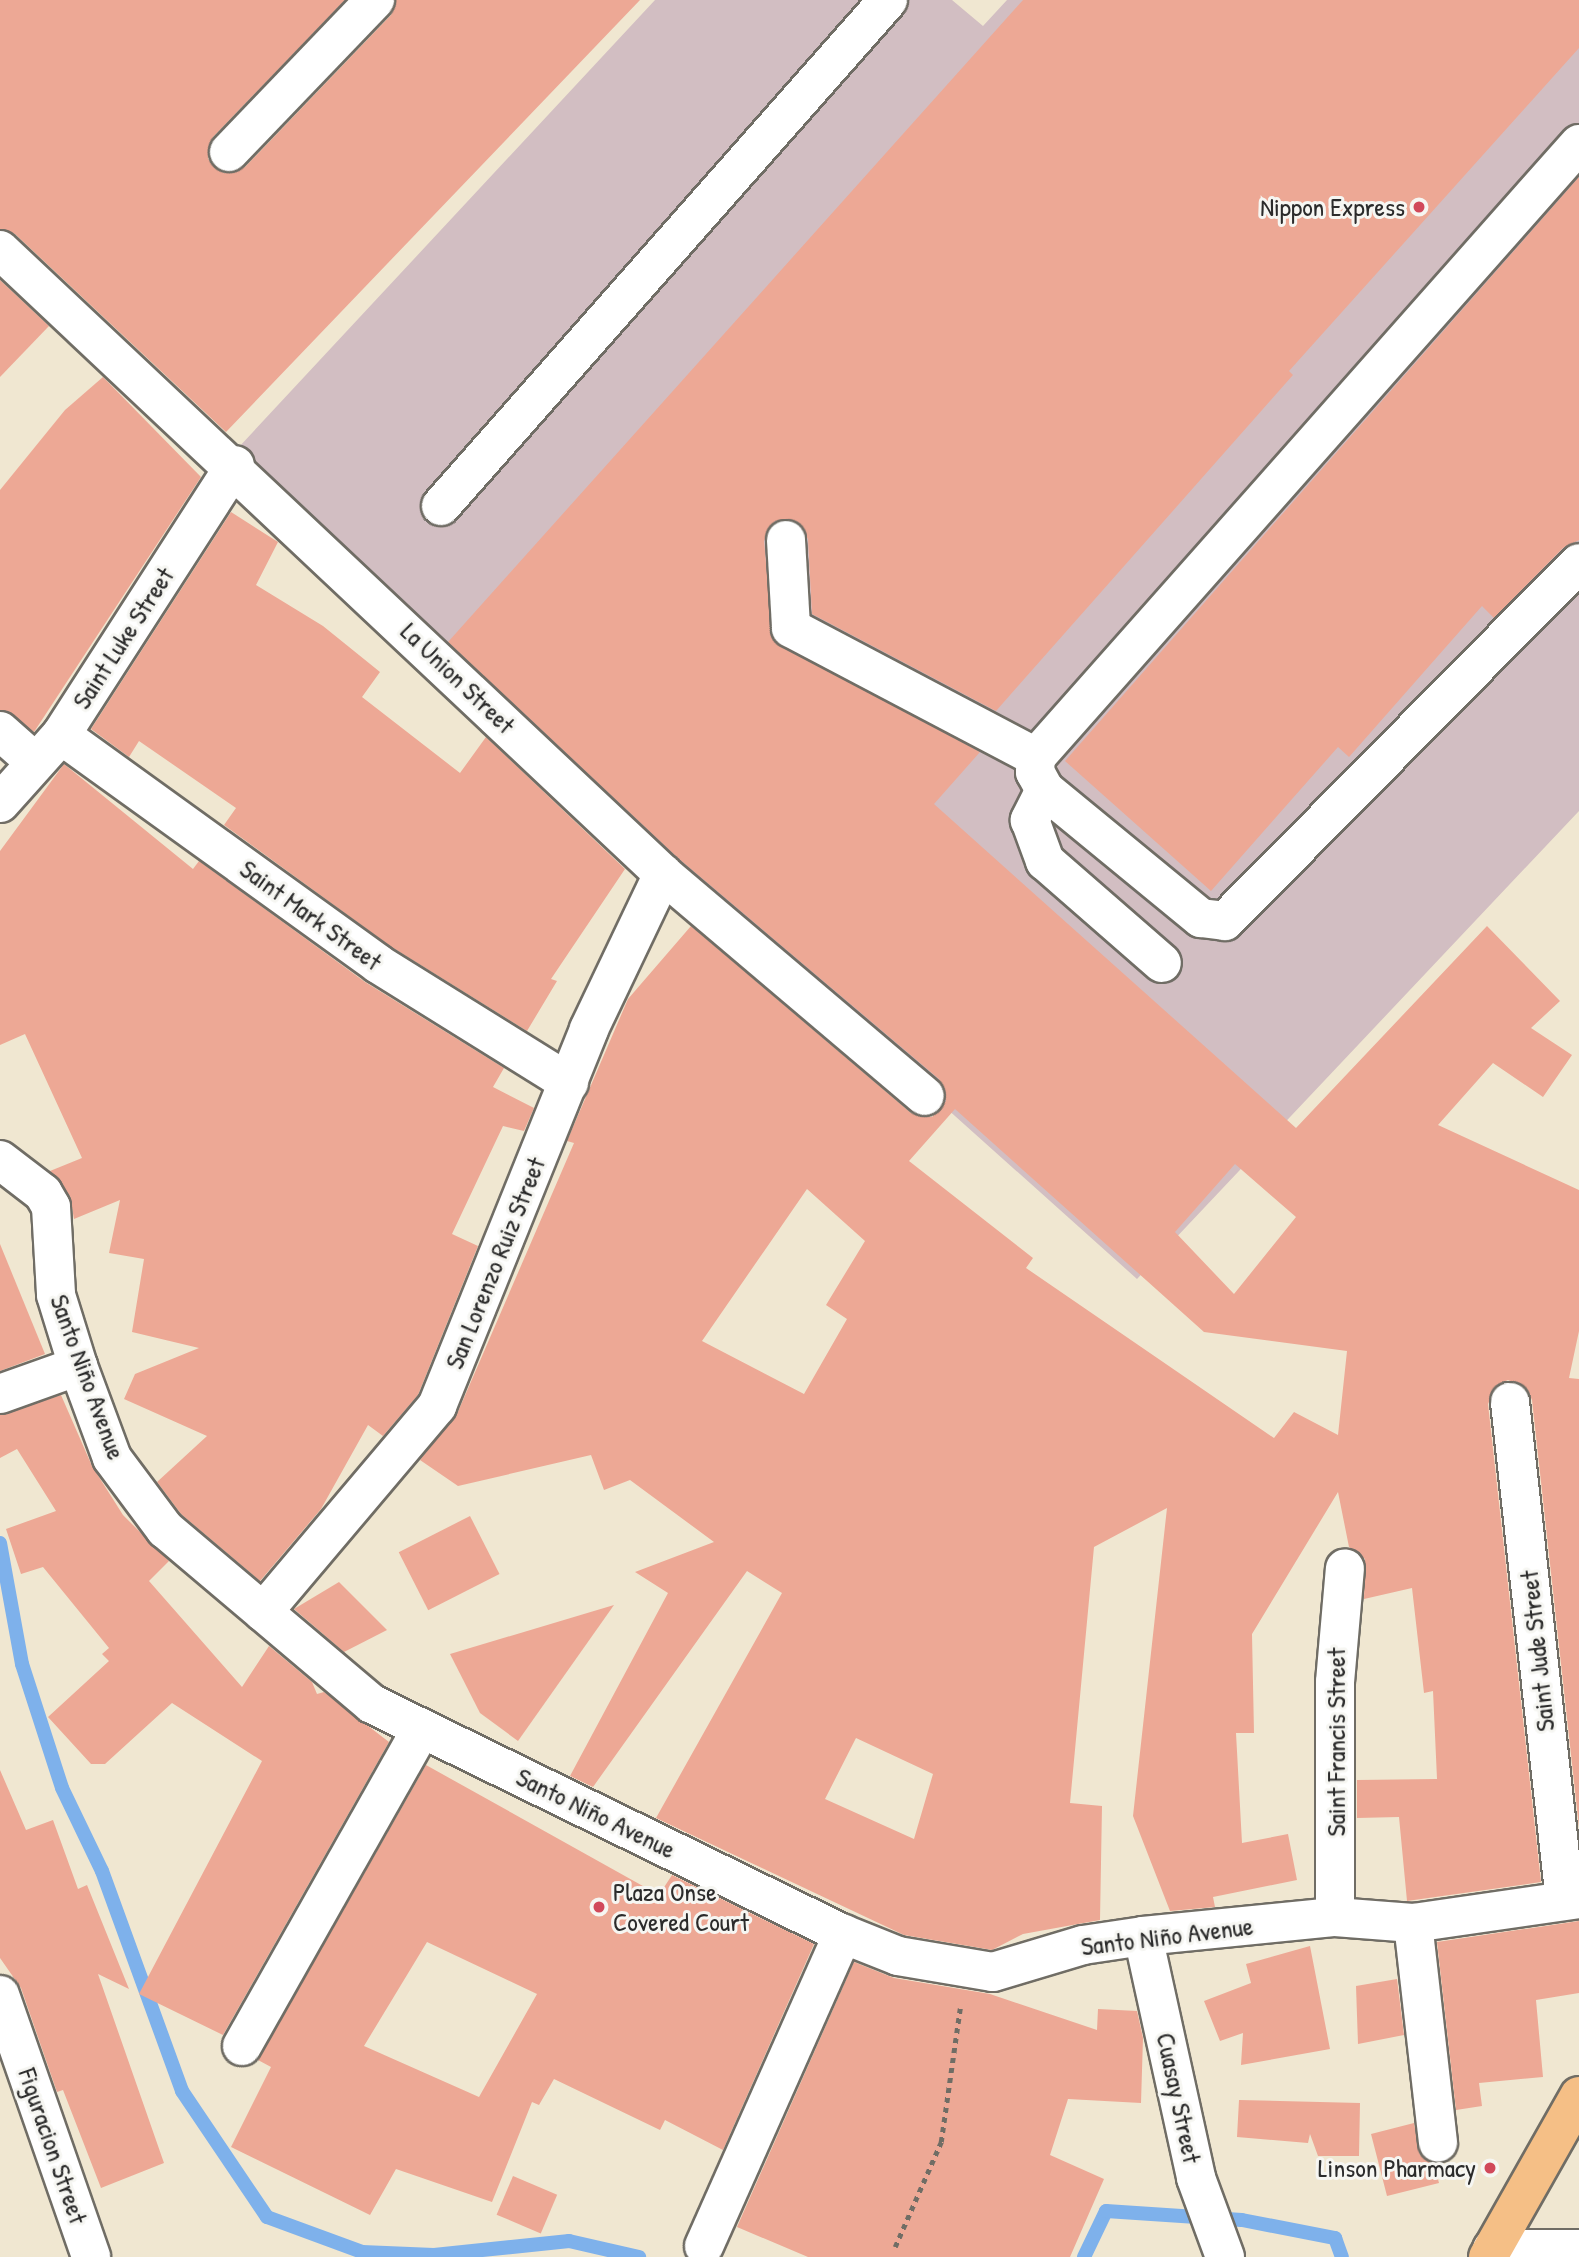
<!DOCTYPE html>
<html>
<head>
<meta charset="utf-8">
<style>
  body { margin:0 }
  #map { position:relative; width:1579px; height:2257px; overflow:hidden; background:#f0e7d1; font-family:"Patrick Hand",sans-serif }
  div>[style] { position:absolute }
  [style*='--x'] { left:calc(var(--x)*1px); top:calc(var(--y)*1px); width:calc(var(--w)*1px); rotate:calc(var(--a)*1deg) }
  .industrial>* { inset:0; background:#d2bec2 }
  .stream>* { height:14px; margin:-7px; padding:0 7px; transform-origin:7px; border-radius:7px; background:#7eb1eb }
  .building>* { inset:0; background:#eda895; transform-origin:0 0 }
  .path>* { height:4.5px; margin-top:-2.25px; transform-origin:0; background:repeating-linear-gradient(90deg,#706d65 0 5px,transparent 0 10px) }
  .roads { filter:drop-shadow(2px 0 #706d65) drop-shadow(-2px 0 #706d65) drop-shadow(0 2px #706d65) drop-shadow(0 -2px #706d65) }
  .minor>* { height:38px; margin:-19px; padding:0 19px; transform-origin:19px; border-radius:19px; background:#fff }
  .major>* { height:38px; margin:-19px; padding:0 19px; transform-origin:19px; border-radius:19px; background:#f5bf86 }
  .dots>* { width:19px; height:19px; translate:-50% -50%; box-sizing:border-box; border:4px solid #f6f6f2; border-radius:50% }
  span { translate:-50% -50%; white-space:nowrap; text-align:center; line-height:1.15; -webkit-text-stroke:6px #f6f6f2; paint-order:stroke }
  .poi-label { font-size:26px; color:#2b2b2b }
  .right { translate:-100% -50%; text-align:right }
  .left { translate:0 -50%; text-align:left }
  .street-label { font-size:26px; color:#2b2b2b }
</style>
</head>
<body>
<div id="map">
  <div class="industrial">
    <div style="clip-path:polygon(655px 0,952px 0,983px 26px,1007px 0,1579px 0,1579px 811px,1137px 1279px,225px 462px)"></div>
  </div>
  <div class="stream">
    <div style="--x:0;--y:1543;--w:123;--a:79.7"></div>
    <div style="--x:22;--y:1664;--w:130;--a:72.1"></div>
    <div style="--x:62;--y:1788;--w:92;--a:64.3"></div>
    <div style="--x:102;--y:1871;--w:234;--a:70"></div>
    <div style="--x:182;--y:2091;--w:152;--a:56"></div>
    <div style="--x:267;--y:2217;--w:101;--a:20.2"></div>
    <div style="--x:362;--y:2252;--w:72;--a:2.4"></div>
    <div style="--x:434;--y:2255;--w:136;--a:-5.9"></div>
    <div style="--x:569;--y:2241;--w:72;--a:12.9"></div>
    <div style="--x:1084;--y:2257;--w:51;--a:-64.4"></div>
    <div style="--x:1106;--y:2211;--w:136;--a:3.8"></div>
    <div style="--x:1242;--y:2220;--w:95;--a:11"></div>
    <div style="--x:1335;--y:2238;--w:20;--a:70"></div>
  </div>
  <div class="building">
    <div style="clip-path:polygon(0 0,345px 0,213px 137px,208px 159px,224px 173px,245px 167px,391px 15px,396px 0,640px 0,226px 432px,15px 234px,0 229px)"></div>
    <div style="clip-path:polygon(evenodd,1023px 0,1579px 0,1579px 48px,1289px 371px,1293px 375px,996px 711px,812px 614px,808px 539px,796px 521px,775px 521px,764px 541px,773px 640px,980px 752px,934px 804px,1296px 1128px,1487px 926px,1560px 1001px,1531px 1028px,1572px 1055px,1543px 1097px,1493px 1063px,1438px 1125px,1579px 1190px,1579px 1331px,1569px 1378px,1579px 1379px,1579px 1827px,1532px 1400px,1527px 1389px,1508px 1380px,1497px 1385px,1488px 1404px,1541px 1882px,1407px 1901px,1399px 1817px,1357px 1818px,1357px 1780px,1437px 1779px,1433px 1691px,1424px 1693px,1412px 1588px,1364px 1599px,1365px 1559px,1349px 1547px,1338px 1492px,1252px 1634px,1254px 1733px,1236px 1733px,1242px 1843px,1288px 1834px,1297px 1880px,1213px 1897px,1215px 1907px,1170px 1911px,1133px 1816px,1167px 1508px,1094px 1547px,1070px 1803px,1102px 1806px,1100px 1920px,1023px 1934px,992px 1950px,904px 1935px,656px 1818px,782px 1593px,747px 1571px,593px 1787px,570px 1776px,668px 1593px,635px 1572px,714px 1542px,630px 1480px,604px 1490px,591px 1455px,458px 1486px,420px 1460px,457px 1414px,574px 1143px,567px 1141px,628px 999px,691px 926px,911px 1113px,932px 1117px,946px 1101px,939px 1079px,678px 858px,448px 642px,1023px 0,955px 1109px,1204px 1332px,1347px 1351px,1338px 1435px,1294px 1412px,1274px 1438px,1026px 1268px,1033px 1258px,909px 1161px,955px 1109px,1023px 0,1235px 1164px,1296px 1217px,1234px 1294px,1175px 1232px,1235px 1164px,1023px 0,807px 1189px,865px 1241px,826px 1305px,847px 1319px,804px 1394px,702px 1341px,807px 1189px,1023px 0,856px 1738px,933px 1774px,914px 1839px,825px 1799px,856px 1738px)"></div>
    <div style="clip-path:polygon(1579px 177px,1579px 540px,1563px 548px,1494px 618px,1482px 606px,1349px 757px,1338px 747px,1211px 891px,1065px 761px)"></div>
    <div style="clip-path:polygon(0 280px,49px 326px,0 377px)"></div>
    <div style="clip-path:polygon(103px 377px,201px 477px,34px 732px,0 710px,0 490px,65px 410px)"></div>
    <div style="clip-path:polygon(231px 512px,278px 542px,256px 585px,323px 626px,380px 672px,362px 697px,460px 773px,486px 737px,625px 869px,551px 979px,557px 981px,527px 1031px,390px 946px,224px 825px,236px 808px,139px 741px,129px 757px,91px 729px)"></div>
    <div style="clip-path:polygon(64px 764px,193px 869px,199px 861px,365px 982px,504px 1068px,493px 1087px,534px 1108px,524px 1131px,503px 1126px,452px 1234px,478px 1246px,418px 1395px,383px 1436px,368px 1425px,321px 1509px,260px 1581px,181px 1514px,157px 1482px,207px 1436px,124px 1399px,135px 1374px,199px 1348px,132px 1332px,144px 1259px,109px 1253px,120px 1200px,74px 1219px,70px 1196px,50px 1171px,82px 1158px,25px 1034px,0 1045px,0 851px)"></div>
    <div style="clip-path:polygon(0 1244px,45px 1354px,0 1371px)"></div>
    <div style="clip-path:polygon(61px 1395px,92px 1466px,123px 1515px,169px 1561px,149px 1581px,242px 1687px,269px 1646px,312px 1682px,317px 1694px,324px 1692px,389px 1742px,223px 2035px,139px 1994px,262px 1761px,172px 1703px,105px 1764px,91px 1764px,48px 1717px,109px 1661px,102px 1654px,109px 1648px,43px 1567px,21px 1574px,6px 1529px,56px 1511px,17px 1449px,0 1458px,0 1415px)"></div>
    <div style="left:470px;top:1516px;width:65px;height:80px;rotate:63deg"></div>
    <div style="clip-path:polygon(339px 1582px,387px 1630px,344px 1652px,294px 1609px)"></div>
    <div style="clip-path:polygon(614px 1605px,518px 1741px,480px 1713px,450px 1654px)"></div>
    <div style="clip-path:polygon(evenodd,426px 1765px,659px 1895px,672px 1875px,814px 1944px,723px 2150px,665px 2120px,660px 2130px,554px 2079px,539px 2105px,532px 2102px,492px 2202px,396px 2169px,370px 2215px,231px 2147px,271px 2067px,258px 2060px,426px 1765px,427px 1942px,537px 1994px,479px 2097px,364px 2046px,427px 1942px)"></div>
    <div style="clip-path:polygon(0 1770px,26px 1830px,53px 1820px,78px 1889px,87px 1885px,129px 1989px,98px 1974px,164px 2163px,101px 2188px,63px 2090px,57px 2092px,21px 1988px,0 1958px)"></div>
    <div style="clip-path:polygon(1579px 1921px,1579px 1993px,1536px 2000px,1543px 2077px,1479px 2083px,1482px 2106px,1456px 2110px,1437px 1942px)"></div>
    <div style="clip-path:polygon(1310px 1946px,1330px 2049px,1241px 2065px,1243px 2033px,1220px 2041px,1204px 2001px,1251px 1983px,1246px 1964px)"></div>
    <div style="clip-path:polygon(854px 1962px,894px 1978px,990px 1994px,1097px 2030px,1098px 2009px,1137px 2011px,1143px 2038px,1141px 2103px,1068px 2099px,1050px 2155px,1104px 2179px,1070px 2257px,808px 2257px,737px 2227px)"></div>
    <div style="clip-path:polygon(1397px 1979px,1404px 2035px,1358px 2044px,1356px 1986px)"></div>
    <div style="clip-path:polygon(1239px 2100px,1360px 2103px,1359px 2156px,1318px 2156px,1310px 2134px,1308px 2143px,1237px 2137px)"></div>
    <div style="clip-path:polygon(1414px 2123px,1420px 2155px,1434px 2164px,1439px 2183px,1387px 2196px,1371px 2134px)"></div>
    <div style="left:513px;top:2176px;width:48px;height:42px;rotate:23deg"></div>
  </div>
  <div class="path">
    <div style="--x:895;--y:2247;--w:115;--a:-66.3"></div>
    <div style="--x:941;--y:2142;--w:135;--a:-81.9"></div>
  </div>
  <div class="roads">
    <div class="minor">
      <div style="--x:1579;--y:144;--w:819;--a:131.53"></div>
      <div style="--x:1036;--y:757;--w:15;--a:94"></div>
      <div style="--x:1035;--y:772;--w:21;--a:61"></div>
      <div style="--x:1045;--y:790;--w:202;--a:39.4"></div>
      <div style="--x:1201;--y:918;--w:24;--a:7"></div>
      <div style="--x:1225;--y:921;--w:503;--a:-45.32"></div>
      <div style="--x:229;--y:152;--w:211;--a:-46.2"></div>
      <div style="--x:0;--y:250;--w:910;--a:43.26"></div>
      <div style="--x:663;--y:874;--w:343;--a:40.3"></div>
      <div style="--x:441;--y:506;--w:675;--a:-48.54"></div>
      <div style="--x:786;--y:540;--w:88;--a:86.7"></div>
      <div style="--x:791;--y:628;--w:277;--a:27.8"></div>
      <div style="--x:0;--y:731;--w:47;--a:41.5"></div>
      <div style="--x:61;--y:735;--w:391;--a:35.8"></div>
      <div style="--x:378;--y:964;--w:225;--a:31.9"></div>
      <div style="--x:1045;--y:790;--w:34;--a:117"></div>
      <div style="--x:1030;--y:820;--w:44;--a:69.9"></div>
      <div style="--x:1045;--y:861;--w:155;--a:41.1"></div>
      <div style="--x:0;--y:803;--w:91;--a:-48.1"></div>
      <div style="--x:61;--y:735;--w:321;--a:-57.2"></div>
      <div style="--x:0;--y:1160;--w:54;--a:37.5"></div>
      <div style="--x:43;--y:1193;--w:16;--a:60"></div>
      <div style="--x:51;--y:1207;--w:88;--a:86.7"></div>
      <div style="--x:56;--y:1295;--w:74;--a:72.8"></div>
      <div style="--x:78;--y:1366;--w:98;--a:69.7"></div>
      <div style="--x:112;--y:1458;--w:89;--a:53.3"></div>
      <div style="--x:165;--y:1529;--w:271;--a:40.2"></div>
      <div style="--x:372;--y:1704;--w:524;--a:26.03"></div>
      <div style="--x:843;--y:1934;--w:59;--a:21.8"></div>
      <div style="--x:898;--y:1956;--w:96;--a:9.6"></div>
      <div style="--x:993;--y:1972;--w:94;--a:-16.7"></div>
      <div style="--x:1083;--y:1945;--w:61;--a:-8.5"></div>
      <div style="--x:1143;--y:1936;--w:193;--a:-5.7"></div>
      <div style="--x:1335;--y:1917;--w:78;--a:4.4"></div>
      <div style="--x:1413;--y:1923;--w:168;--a:-8.2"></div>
      <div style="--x:0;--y:1394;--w:83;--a:-19.7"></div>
      <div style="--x:1510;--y:1402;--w:501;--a:83.7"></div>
      <div style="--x:263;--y:1612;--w:270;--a:-49.8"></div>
      <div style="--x:437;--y:1406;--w:406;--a:-68"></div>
      <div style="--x:589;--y:1029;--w:172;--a:-64.5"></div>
      <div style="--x:1335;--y:1917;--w:235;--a:-90"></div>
      <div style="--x:1335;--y:1682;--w:114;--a:-85"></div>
      <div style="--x:1413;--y:1923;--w:221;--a:83.5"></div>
      <div style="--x:1143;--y:1936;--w:248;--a:77.6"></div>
      <div style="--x:1196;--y:2178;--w:84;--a:69.8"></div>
      <div style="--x:0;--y:1995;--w:277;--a:70.8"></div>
      <div style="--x:242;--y:2046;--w:365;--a:-60.5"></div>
      <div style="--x:704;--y:2246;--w:342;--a:-66"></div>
      <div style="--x:1492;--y:2249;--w:87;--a:0"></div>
    </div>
    <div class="major">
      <div style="--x:1488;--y:2257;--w:185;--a:-60.5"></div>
    </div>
  </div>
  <div class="dots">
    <div style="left:1419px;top:207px;background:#d1495b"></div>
    <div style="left:599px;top:1907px;background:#d1495b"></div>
    <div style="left:1490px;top:2168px;background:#d1495b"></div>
  </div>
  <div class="poi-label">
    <span class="right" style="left:1405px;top:207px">Nippon Express</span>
    <span class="left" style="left:613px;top:1907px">Plaza Onse<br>Covered Court</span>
    <span class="right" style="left:1476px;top:2168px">Linson Pharmacy</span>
  </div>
  <div class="street-label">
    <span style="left:123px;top:638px;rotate:-57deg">Saint Luke Street</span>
    <span style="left:458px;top:678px;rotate:44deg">La Union Street</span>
    <span style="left:311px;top:915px;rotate:36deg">Saint Mark Street</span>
    <span style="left:495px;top:1263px;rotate:-68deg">San Lorenzo Ruiz Street</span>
    <span style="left:88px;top:1377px;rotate:70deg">Santo Niño Avenue</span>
    <span style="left:1537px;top:1651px;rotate:-96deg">Saint Jude Street</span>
    <span style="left:1336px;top:1742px;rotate:-90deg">Saint Francis Street</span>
    <span style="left:596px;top:1813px;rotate:26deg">Santo Niño Avenue</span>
    <span style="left:1167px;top:1936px;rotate:-7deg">Santo Niño Avenue</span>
    <span style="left:1179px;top:2098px;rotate:78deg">Cuasay Street</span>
    <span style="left:53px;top:2146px;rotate:71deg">Figuracion Street</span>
  </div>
</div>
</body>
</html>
